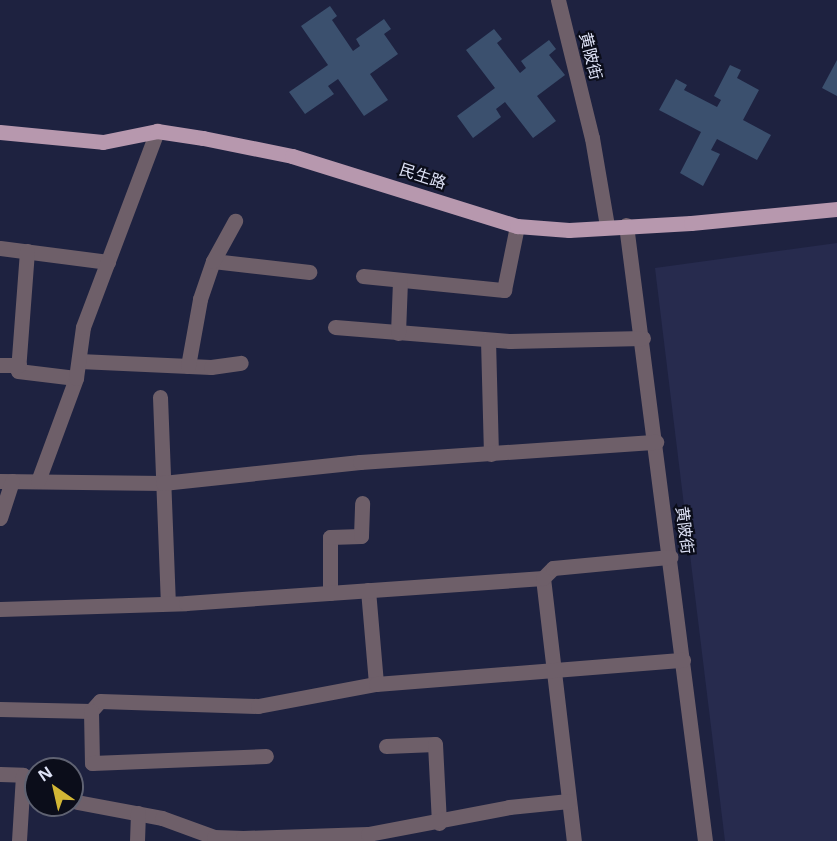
<!DOCTYPE html>
<html>
<head>
<meta charset="utf-8">
<style>
  body { margin:0 }
  #map { position:relative; width:837px; height:841px; overflow:hidden; background:#1e2240; font-family:"Open Sans","Noto Sans SC",sans-serif }
  div>[style] { position:absolute }
  [style*='--x'] { left:calc(var(--x)*1px); top:calc(var(--y)*1px); width:calc(var(--w)*1px); rotate:calc(var(--a)*1deg) }
  .built>* { inset:0; background:#272b4e }
  .building>* { inset:0; background:#3b506e }
  .minor>* { height:15px; margin:-7.5px; padding:0 7.5px; transform-origin:7.5px; border-radius:7.5px; background:#6e5f69 }
  .major>* { height:15px; margin:-7.5px; padding:0 7.5px; transform-origin:7.5px; border-radius:7.5px; background:#b798ae }
  span { translate:-50% -50%; white-space:nowrap; text-align:center; line-height:1.15; -webkit-text-stroke:4.5px #0b0d1a; paint-order:stroke }
  .street-label { font-size:16px; color:#dee2f6 }
  .north { position:absolute; left:24px; top:757px; width:60px; height:60px; box-sizing:border-box; background:#0b0d1a; border:2px solid #5f6272; border-radius:50%; rotate:326deg; font-size:16px; font-weight:700; line-height:24px; text-align:center; color:#dee2f6 }
  .north::after { content:''; display:block; margin:auto; width:21px; height:27px; background:#d2b635; clip-path:polygon(50% 0,100% 100%,50% 72%,0 100%) }
</style>
</head>
<body>
<div id="map">
  <div class="built">
    <div style="clip-path:polygon(837px 243px,837px 841px,725px 841px,655px 268px)"></div>
  </div>
  <div class="building">
    <div style="clip-path:polygon(330px 6px,337px 16px,332px 20px,353px 51px,360px 46px,356px 39px,384px 19px,391px 29px,384px 34px,398px 54px,370px 74px,388px 100px,364px 116px,338px 79px,328px 86px,334px 94px,305px 114px,289px 92px,328px 65px,301px 26px)"></div>
    <div style="clip-path:polygon(494px 29px,502px 39px,497px 43px,520px 73px,526px 68px,521px 61px,549px 40px,556px 49px,549px 55px,565px 75px,537px 96px,556px 121px,533px 138px,505px 102px,496px 109px,501px 117px,473px 138px,457px 116px,495px 88px,466px 50px)"></div>
    <div style="clip-path:polygon(837px 60px,837px 96px,822px 88px)"></div>
    <div style="clip-path:polygon(730px 65px,741px 70px,737px 78px,759px 90px,743px 120px,771px 135px,757px 160px,717px 139px,711px 150px,720px 154px,703px 186px,680px 173px,701px 132px,659px 110px,676px 79px,687px 85px,684px 90px,717px 107px,721px 100px,714px 96px)"></div>
  </div>
  <div class="minor">
    <div style="--x:558;--y:0;--w:142;--a:76.2"></div>
    <div style="--x:592;--y:138;--w:89;--a:80.3"></div>
    <div style="--x:626;--y:225;--w:621;--a:82.69"></div>
    <div style="--x:0;--y:248;--w:109;--a:7.4"></div>
    <div style="--x:27;--y:251;--w:120;--a:94.3"></div>
    <div style="--x:18;--y:371;--w:58;--a:6.9"></div>
    <div style="--x:213;--y:261;--w:97;--a:6.5"></div>
    <div style="--x:363;--y:276;--w:142;--a:5.7"></div>
    <div style="--x:504;--y:290;--w:65;--a:-78.5"></div>
    <div style="--x:335;--y:327;--w:176;--a:4.6"></div>
    <div style="--x:510;--y:341;--w:133;--a:-1.3"></div>
    <div style="--x:398;--y:333;--w:53;--a:-87.8"></div>
    <div style="--x:488;--y:340;--w:114;--a:88.5"></div>
    <div style="--x:79;--y:361;--w:132;--a:2.6"></div>
    <div style="--x:211;--y:367;--w:30;--a:-8"></div>
    <div style="--x:0;--y:365;--w:19;--a:0"></div>
    <div style="--x:188;--y:366;--w:68;--a:-79.8"></div>
    <div style="--x:200;--y:299;--w:40;--a:-71.1"></div>
    <div style="--x:213;--y:261;--w:46;--a:-61.2"></div>
    <div style="--x:160;--y:397;--w:206;--a:87.8"></div>
    <div style="--x:0;--y:481;--w:163;--a:0.7"></div>
    <div style="--x:163;--y:483;--w:198;--a:-6.1"></div>
    <div style="--x:360;--y:462;--w:297;--a:-3.9"></div>
    <div style="--x:38;--y:481;--w:110;--a:-69.7"></div>
    <div style="--x:76;--y:378;--w:51;--a:-82.2"></div>
    <div style="--x:83;--y:327;--w:210;--a:-69.3"></div>
    <div style="--x:0;--y:518;--w:39;--a:-72"></div>
    <div style="--x:543;--y:578;--w:265;--a:83.3"></div>
    <div style="--x:368;--y:590;--w:94;--a:85.1"></div>
    <div style="--x:330;--y:593;--w:56;--a:-90"></div>
    <div style="--x:330;--y:537;--w:31;--a:-2"></div>
    <div style="--x:361;--y:536;--w:33;--a:-88"></div>
    <div style="--x:0;--y:609;--w:186;--a:-1.8"></div>
    <div style="--x:186;--y:603;--w:358;--a:-4"></div>
    <div style="--x:543;--y:578;--w:14;--a:-45"></div>
    <div style="--x:553;--y:568;--w:118;--a:-5.4"></div>
    <div style="--x:0;--y:709;--w:91;--a:1.3"></div>
    <div style="--x:91;--y:711;--w:13;--a:-48"></div>
    <div style="--x:100;--y:701;--w:158;--a:1.8"></div>
    <div style="--x:258;--y:706;--w:120;--a:-10.6"></div>
    <div style="--x:376;--y:684;--w:308;--a:-4.5"></div>
    <div style="--x:91;--y:711;--w:52;--a:88.9"></div>
    <div style="--x:92;--y:763;--w:174;--a:-2.3"></div>
    <div style="--x:386;--y:746;--w:49;--a:-2.3"></div>
    <div style="--x:435;--y:744;--w:79;--a:87.1"></div>
    <div style="--x:0;--y:774;--w:23;--a:2"></div>
    <div style="--x:23;--y:775;--w:66;--a:93.5"></div>
    <div style="--x:77;--y:802;--w:86;--a:10.7"></div>
    <div style="--x:162;--y:818;--w:55;--a:20.1"></div>
    <div style="--x:214;--y:837;--w:29;--a:2"></div>
    <div style="--x:243;--y:838;--w:125;--a:-1.8"></div>
    <div style="--x:368;--y:834;--w:144;--a:-10.8"></div>
    <div style="--x:509;--y:807;--w:60;--a:-5.7"></div>
    <div style="--x:137;--y:841;--w:28;--a:-88"></div>
  </div>
  <div class="major">
    <div style="--x:0;--y:132;--w:103;--a:5.5"></div>
    <div style="--x:103;--y:142;--w:55;--a:-11.5"></div>
    <div style="--x:157;--y:131;--w:47;--a:8.7"></div>
    <div style="--x:203;--y:138;--w:91;--a:11.4"></div>
    <div style="--x:292;--y:156;--w:236;--a:17.3"></div>
    <div style="--x:517;--y:226;--w:52;--a:4.4"></div>
    <div style="--x:569;--y:230;--w:122;--a:-3.3"></div>
    <div style="--x:691;--y:223;--w:147;--a:-5.5"></div>
  </div>
  <div class="street-label">
    <span style="left:591px;top:56px;rotate:76deg">黄陂街</span>
    <span style="left:423px;top:176px;rotate:18deg">民生路</span>
    <span style="left:685px;top:530px;rotate:83deg">黄陂街</span>
  </div>
  <div class="north">N</div>
</div>
</body>
</html>
